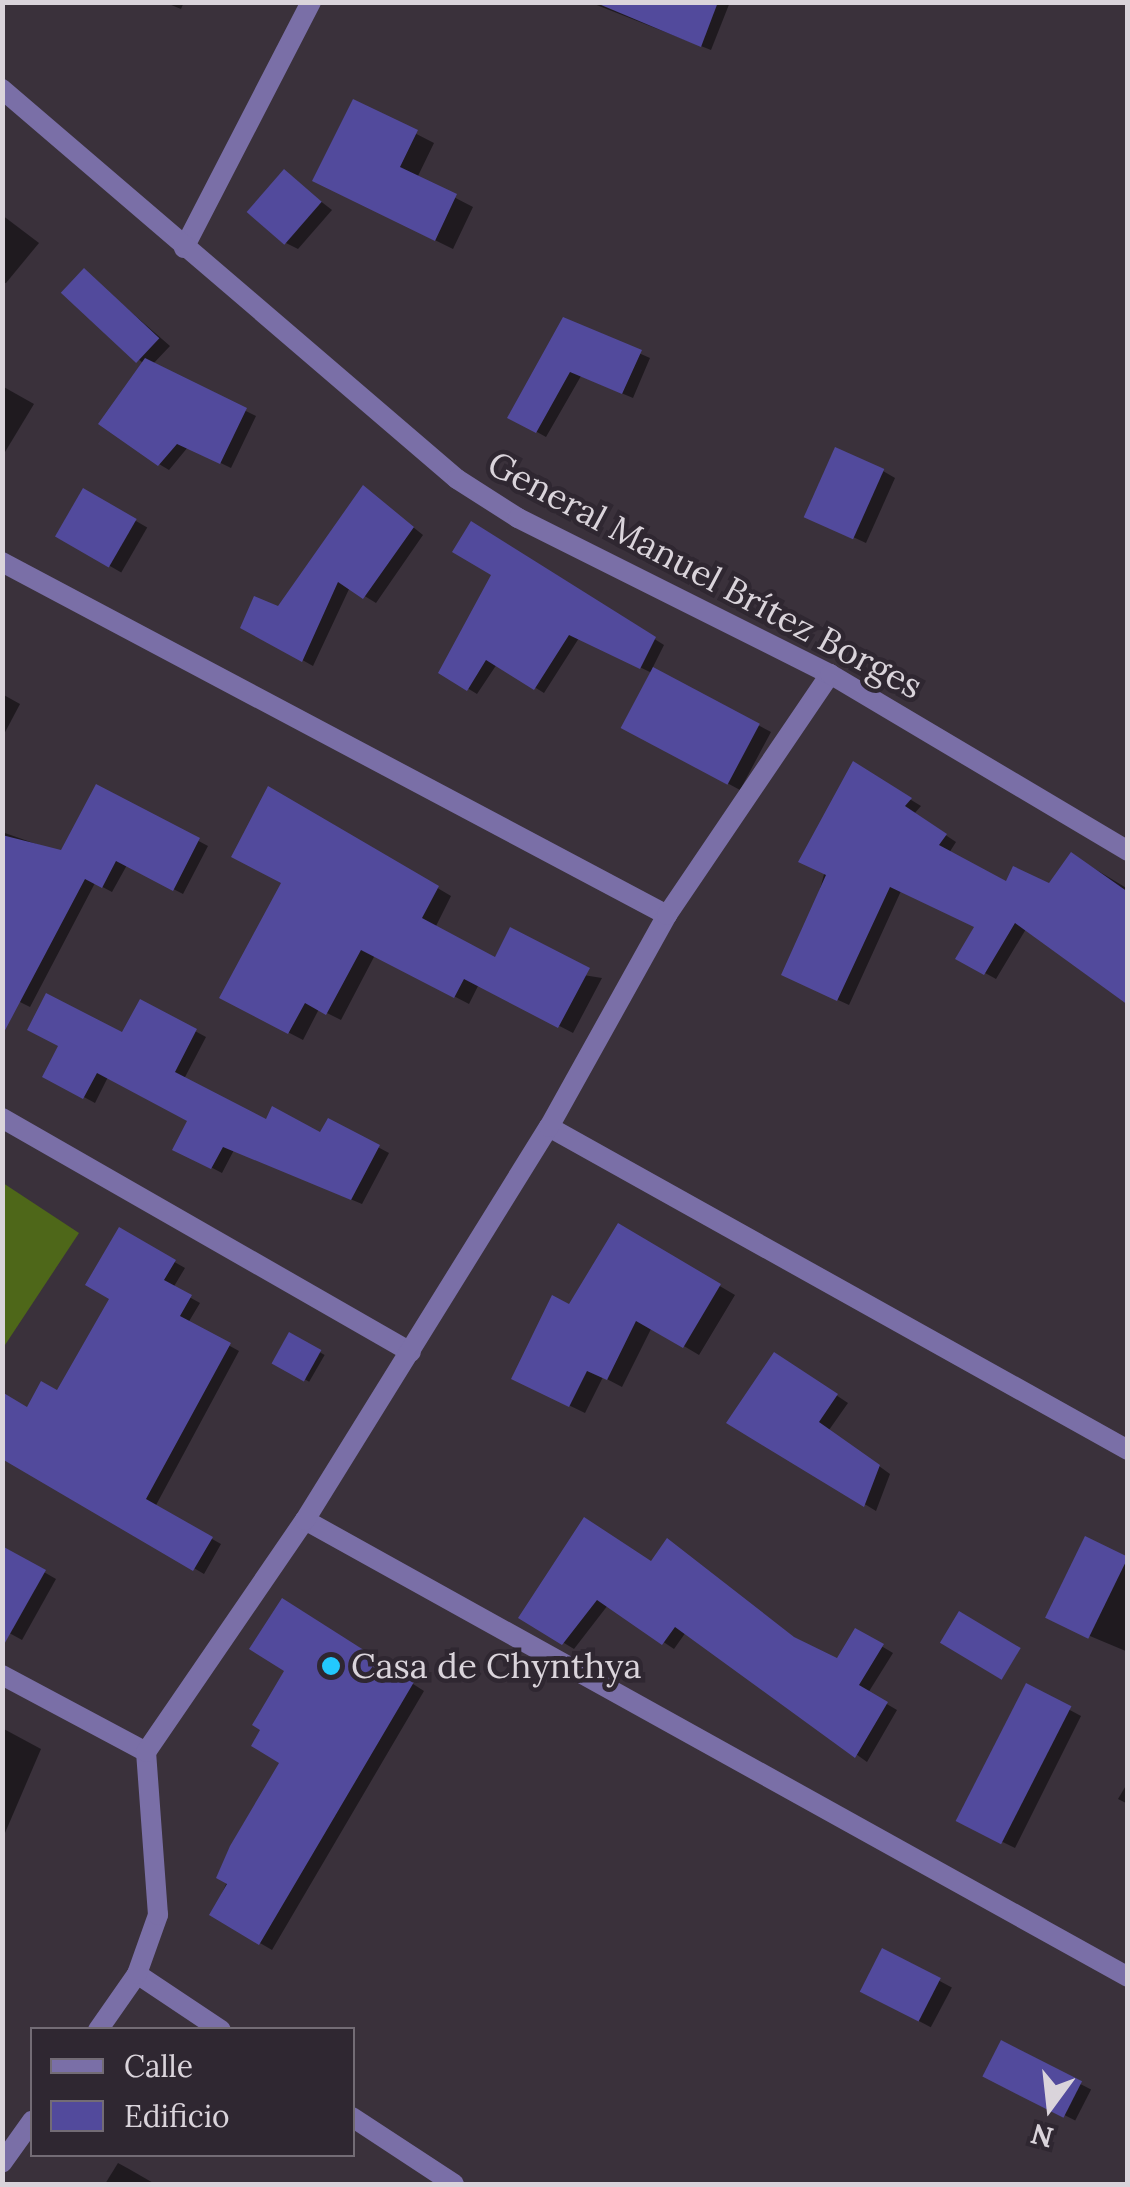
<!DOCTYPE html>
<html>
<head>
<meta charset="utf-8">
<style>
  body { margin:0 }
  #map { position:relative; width:1130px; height:2187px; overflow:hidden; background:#3a313b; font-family:Lora,serif }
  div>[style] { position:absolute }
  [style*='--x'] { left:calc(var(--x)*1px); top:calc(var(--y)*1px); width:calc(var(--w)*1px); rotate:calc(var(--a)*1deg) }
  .green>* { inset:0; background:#4e6719 }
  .shadow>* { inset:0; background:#0007; transform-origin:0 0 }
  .building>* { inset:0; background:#524a9c; transform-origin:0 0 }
  .service>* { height:20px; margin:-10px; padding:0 10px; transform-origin:10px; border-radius:10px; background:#7a6fa7 }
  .minor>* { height:20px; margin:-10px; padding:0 10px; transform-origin:10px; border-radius:10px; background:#7a6fa7 }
  .tertiary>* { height:20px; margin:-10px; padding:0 10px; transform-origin:10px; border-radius:10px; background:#7a6fa7 }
  .dots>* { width:28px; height:28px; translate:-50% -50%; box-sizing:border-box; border:5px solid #2f2731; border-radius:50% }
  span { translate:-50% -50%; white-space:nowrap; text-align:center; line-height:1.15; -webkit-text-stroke:9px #2f2731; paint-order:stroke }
  .street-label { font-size:35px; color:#dad4db }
  .poi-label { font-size:35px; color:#dad4db }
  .left { translate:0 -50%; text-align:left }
  .frame { position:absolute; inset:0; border:5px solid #dad4db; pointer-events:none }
  .legend { position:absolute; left:30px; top:2027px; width:325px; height:130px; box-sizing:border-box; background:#2f2731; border:2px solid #736c75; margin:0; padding:12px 18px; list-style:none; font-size:30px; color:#dad4db }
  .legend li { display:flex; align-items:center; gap:20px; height:50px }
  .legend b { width:50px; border:2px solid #736c75 }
  .north { position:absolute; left:1000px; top:2057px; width:100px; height:100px; -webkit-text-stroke:8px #2f2731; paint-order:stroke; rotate:195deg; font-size:28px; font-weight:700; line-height:40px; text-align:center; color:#dad4db }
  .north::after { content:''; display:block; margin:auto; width:35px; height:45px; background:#dad4db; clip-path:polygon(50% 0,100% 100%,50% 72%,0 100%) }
</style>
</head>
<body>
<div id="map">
  <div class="green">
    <div style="clip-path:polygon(3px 1183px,79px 1233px,3px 1348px)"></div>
  </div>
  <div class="shadow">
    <div style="clip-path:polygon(164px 2px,184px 2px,181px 9px)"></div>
    <div style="clip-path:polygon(589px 2px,730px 2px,711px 50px)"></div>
    <div style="clip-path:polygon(354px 102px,434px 143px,417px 178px,473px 207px,453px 249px,333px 190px)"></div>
    <div style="clip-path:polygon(284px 173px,332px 210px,298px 249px,286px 243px)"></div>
    <div style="clip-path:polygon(2px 215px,39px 243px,6px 283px,2px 283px)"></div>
    <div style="clip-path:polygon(84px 271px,170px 346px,152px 365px,256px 416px,231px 468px,188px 447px,169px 470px,159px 464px,144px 364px,64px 293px)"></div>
    <div style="clip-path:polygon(564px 320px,650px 358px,633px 398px,581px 376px,546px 437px,510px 417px)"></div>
    <div style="clip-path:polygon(2px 386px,34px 404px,2px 457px)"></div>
    <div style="clip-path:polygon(883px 471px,895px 478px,866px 543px,816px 520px)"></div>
    <div style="clip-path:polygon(364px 488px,423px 535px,376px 603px,350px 587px,313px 666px,244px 627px,279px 610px)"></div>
    <div style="left:84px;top:491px;width:73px;height:52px;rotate:30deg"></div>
    <div style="clip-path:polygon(472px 524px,664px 645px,652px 669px,771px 732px,740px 790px,624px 727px,652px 673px,579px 638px,544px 693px,497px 664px,477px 694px,441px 672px,494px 575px)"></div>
    <div style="clip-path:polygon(2px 694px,20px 704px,2px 738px)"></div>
    <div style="clip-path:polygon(854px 765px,921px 806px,914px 814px,956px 842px,949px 853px,1007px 885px,1049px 886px,1072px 855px,1128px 889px,1128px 990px,1026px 929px,996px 979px,958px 958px,976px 927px,901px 891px,849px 1005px,795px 980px)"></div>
    <div style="clip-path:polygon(97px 787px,208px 846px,183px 894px,127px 865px,112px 892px,95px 883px,30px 1007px,2px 993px,2px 832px,62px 853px)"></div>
    <div style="clip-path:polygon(270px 789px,451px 896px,435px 928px,496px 961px,602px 978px,573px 1033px,479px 984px,469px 1004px,375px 955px,341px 1020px,319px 1009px,303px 1040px,236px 1005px,284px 883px)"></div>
    <div style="clip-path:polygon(141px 1002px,206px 1037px,184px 1079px,267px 1123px,321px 1135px,329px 1121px,389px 1153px,362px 1204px,234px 1150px,222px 1173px,176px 1149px,191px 1120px,108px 1077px,95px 1103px,45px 1076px,123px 1036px)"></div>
    <div style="clip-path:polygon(619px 1227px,735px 1295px,699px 1355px,652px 1327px,622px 1387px,603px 1377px,585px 1413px,529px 1386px)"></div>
    <div style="clip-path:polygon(120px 1231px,185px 1268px,173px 1288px,200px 1303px,188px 1323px,239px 1351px,155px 1507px,221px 1544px,204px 1574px,3px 1456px,28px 1410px,58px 1393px,113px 1298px)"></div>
    <div style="left:290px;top:1335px;width:40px;height:31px;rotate:30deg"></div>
    <div style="clip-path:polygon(786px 1362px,848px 1403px,829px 1430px,890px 1474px,876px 1511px,730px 1422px)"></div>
    <div style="clip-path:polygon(1086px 1540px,1128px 1562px,1128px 1652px,1059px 1623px)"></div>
    <div style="clip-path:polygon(9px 1552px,56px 1579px,22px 1640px,2px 1629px)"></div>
    <div style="clip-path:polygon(653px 1564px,838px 1661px,856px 1631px,893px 1653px,868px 1693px,897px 1710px,867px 1762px,686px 1632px,674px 1649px,608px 1605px,574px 1649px,521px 1617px)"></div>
    <div style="clip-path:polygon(294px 1608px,424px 1691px,272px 1950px,212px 1915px,282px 1762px)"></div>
    <div style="clip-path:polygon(1027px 1687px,1081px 1716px,1015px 1848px,972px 1827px)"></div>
    <div style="clip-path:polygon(2px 1728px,41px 1749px,2px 1840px)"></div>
    <div style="clip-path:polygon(1128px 1782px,1128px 1804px,1118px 1799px)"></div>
    <div style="left:883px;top:1951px;width:78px;height:45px;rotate:28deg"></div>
    <div style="left:1002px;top:2044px;width:100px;height:35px;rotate:27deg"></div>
    <div style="clip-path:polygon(118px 2163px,129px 2169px,155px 2184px,105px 2184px)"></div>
  </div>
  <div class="building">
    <div style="clip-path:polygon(594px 2px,718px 2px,701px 47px)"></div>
    <div style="clip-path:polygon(353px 99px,418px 130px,400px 167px,457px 194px,435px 241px,312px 181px)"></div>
    <div style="left:284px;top:169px;width:50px;height:57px;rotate:41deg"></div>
    <div style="left:84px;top:268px;width:103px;height:34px;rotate:43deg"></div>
    <div style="clip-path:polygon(563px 317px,642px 350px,622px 394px,570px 372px,536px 433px,507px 418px)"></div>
    <div style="clip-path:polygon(145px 358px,247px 408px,220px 464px,177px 444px,158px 466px,98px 424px)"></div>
    <div style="left:835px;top:447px;width:54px;height:77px;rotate:24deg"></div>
    <div style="clip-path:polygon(363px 485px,414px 527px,363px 599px,338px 582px,302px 662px,240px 628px,254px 596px,278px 606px)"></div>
    <div style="left:83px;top:488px;width:62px;height:56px;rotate:30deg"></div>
    <div style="clip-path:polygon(471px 521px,656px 637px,640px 669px,569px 635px,534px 690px,486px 660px,467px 691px,438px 673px,491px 575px,452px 552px)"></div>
    <div style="left:653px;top:667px;width:121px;height:69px;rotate:28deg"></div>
    <div style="clip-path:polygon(853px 761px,912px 798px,905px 806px,947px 834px,939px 845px,1006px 881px,1013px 866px,1049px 883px,1071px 852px,1128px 892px,1128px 1005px,1015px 923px,984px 975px,955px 959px,974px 927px,890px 887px,837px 1001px,781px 975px,826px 875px,798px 862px)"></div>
    <div style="clip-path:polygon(96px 784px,200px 838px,173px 891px,116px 861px,102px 888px,85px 879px,2px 1036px,2px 835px,61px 850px)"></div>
    <div style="clip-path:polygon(268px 786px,439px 886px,422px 918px,495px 957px,510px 927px,590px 968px,558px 1028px,464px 979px,454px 998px,361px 950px,326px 1015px,305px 1003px,288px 1034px,219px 998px,281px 883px,231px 857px)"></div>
    <div style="clip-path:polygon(46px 993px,122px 1032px,140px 999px,197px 1029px,175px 1072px,266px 1119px,272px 1106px,320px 1132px,328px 1118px,380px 1145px,351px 1200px,223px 1147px,211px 1169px,172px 1150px,187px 1121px,97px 1073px,83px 1099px,42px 1077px,58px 1046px,27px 1030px)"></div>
    <div style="clip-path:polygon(618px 1223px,721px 1284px,683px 1348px,636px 1321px,607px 1380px,587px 1371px,569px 1407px,511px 1379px,552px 1295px,569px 1304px)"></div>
    <div style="clip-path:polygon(119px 1227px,176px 1260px,164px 1280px,192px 1295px,180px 1316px,231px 1343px,146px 1499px,213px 1537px,193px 1571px,2px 1459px,2px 1392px,27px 1407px,41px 1381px,57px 1390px,109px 1299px,85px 1285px)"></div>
    <div style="left:289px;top:1332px;width:37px;height:36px;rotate:29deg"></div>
    <div style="clip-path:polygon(774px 1352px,838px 1394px,819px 1422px,880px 1465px,864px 1507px,726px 1423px)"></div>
    <div style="clip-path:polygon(584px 1517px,651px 1561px,667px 1538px,794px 1637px,837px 1658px,855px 1628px,884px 1644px,859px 1685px,888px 1702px,855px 1758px,675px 1627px,662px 1645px,597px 1600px,562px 1645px,518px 1618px)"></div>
    <div style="left:1085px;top:1536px;width:48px;height:91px;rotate:26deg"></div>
    <div style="clip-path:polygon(2px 1546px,46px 1570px,2px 1648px)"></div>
    <div style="clip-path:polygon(282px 1598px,414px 1682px,259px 1945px,209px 1915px,227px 1884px,216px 1878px,230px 1846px,279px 1763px,251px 1746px,260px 1730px,252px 1725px,284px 1671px,249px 1649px)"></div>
    <div style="left:959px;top:1611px;width:72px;height:37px;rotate:31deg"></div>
    <div style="left:1026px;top:1683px;width:51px;height:155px;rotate:27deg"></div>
    <div style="left:882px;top:1948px;width:66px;height:49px;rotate:27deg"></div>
    <div style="left:1001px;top:2040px;width:91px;height:41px;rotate:27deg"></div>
  </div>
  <div class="service">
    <div style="--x:184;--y:248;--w:277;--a:-62.7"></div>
  </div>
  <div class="minor">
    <div style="--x:2;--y:562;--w:753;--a:27.96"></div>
    <div style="--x:2;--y:1118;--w:471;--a:29.8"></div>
    <div style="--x:549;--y:1127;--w:663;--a:29.16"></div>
    <div style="--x:305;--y:1520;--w:941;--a:29.04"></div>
    <div style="--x:2;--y:1675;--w:163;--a:28.1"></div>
    <div style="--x:137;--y:1974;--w:101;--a:33.7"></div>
    <div style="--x:98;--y:2030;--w:68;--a:-55.1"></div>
    <div style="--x:137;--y:1974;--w:63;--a:-70.4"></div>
    <div style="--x:158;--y:1915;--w:163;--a:-94.2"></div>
    <div style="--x:146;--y:1752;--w:281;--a:-55.6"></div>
    <div style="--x:305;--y:1520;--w:463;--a:-58.2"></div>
    <div style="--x:549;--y:1127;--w:243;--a:-60.9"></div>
    <div style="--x:667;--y:915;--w:291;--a:-55.9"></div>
    <div style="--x:352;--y:2117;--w:122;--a:33.3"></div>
    <div style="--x:2;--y:2163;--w:52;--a:-54.5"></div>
  </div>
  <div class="tertiary">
    <div style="--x:2;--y:89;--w:599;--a:40.6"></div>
    <div style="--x:457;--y:479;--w:72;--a:32.6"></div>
    <div style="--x:518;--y:518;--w:349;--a:26.6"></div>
    <div style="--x:830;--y:674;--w:347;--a:30.7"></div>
  </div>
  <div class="dots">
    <div style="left:331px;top:1666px;background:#23c9fe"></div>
  </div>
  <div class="street-label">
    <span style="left:705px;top:575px;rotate:28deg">General Manuel Brítez Borges</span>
  </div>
  <div class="poi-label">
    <span class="left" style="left:351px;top:1666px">Casa de Chynthya</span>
  </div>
  <div class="frame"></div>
  <ul class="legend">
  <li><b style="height:12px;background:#7a6fa7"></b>Calle</li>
  <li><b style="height:28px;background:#524a9c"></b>Edificio</li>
  </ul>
  <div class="north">N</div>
</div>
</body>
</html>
